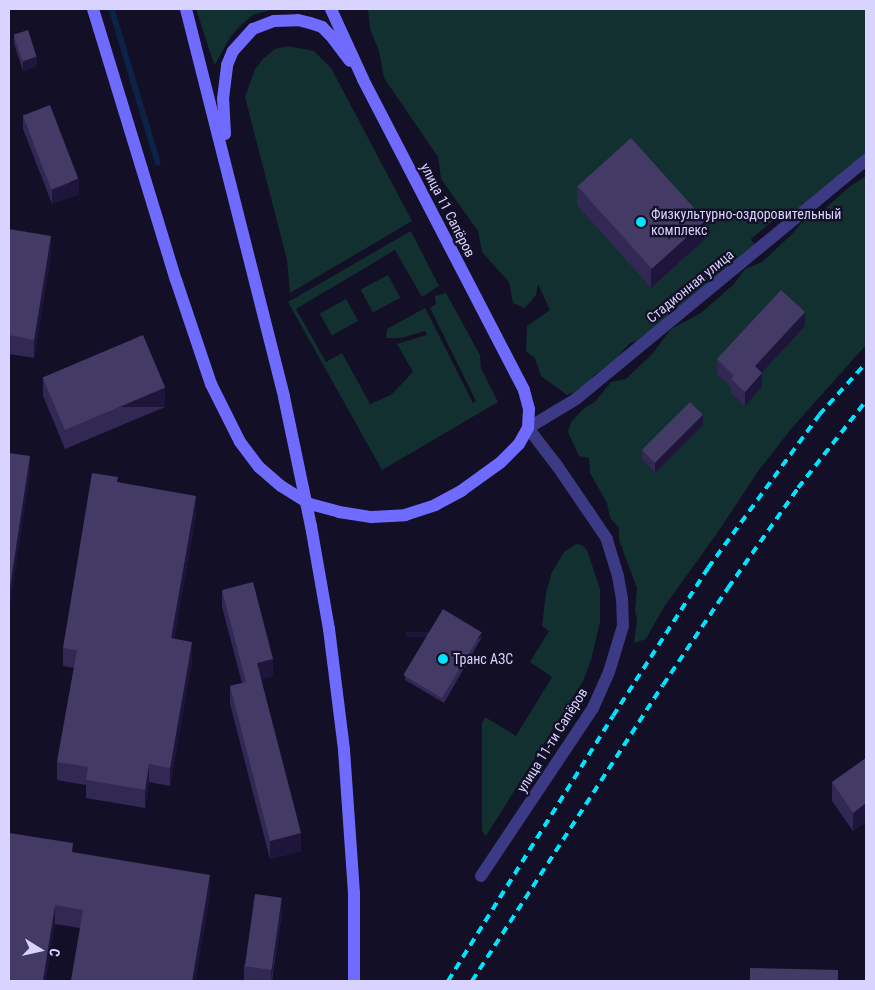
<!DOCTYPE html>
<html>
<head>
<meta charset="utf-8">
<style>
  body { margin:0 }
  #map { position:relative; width:875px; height:990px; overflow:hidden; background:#130f26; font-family:"Roboto Condensed",sans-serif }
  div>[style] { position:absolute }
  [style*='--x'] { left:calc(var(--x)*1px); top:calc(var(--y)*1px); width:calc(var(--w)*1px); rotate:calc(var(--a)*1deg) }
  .green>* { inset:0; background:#12302f; transform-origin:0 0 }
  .stream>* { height:5.5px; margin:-2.75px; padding:0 2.75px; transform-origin:2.75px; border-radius:2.75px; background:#0c2248 }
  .street>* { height:12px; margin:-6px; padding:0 6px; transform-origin:6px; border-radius:6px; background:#3d3a85 }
  .secondary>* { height:12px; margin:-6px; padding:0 6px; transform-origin:6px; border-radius:6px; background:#6f6bff }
  .rail>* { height:4px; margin-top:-2px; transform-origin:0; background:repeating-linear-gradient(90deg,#00e5ff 0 8px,transparent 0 14px) }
  .secondary-bridge>* { height:12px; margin:-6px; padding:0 6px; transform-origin:6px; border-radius:6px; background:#6f6bff }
  .wall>* { inset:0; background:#312854; transform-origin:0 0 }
  .shaded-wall>* { inset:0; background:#1d163a; transform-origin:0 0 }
  .building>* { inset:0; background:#433a66; transform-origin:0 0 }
  .dots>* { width:14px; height:14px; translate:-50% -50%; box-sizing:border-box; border:2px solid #130f26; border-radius:50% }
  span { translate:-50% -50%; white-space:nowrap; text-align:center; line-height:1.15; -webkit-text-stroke:4.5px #130f26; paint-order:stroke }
  .street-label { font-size:14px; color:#d9d4ff }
  .poi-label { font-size:14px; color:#d9d4ff }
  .left { translate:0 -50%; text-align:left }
  .frame { position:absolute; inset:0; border:10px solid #d9d4ff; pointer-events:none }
  .north { position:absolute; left:15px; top:925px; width:50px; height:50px; -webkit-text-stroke:4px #130f26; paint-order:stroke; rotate:100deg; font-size:14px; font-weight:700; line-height:20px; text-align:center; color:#d9d4ff }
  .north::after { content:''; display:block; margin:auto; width:18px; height:22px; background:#d9d4ff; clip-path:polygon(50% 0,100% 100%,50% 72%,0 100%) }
</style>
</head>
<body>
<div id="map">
  <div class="green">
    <div style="clip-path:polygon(196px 9px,274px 9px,253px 15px,242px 24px,231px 36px,216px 63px,214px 64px)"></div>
    <div style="clip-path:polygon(368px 9px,866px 9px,866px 155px,799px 210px,776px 218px,751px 239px,755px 245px,728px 269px,708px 281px,698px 294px,645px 338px,630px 343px,615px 360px,594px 375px,584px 389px,567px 395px,541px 376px,535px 358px,526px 351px,527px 326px,550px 310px,538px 284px,536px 295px,525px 308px,513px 303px,509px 282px,482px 252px,478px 231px,441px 179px,438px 157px,384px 78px,379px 51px,370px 29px)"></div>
    <div style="clip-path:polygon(288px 46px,314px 51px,331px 68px,412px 221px,290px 293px,287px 260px,245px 97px,255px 69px,263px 59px,275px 49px)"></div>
    <div style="clip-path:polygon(866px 176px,866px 345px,791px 429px,759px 470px,718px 532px,664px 607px,646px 639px,634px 643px,637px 620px,635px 610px,637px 588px,619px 540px,619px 528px,610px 518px,607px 503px,590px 473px,589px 458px,579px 456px,568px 432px,571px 422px,584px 408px,595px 402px,611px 382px,626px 379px,653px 353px,671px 329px,701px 313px,734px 284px,745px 269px,762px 262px,792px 234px,802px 222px,820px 213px,849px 187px)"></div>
    <div style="clip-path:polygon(411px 231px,439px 286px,422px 297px,395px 250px,296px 309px,326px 362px,342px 353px,370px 404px,391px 395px,413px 372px,397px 344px,427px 335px,425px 331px,401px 338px,386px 338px,387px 329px,425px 308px,473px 403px,476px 401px,430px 308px,436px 304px,435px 296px,446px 293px,480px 355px,481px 368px,498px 402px,382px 470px,288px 302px)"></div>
    <div style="left:388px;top:275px;width:26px;height:31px;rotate:62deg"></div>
    <div style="left:346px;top:299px;width:25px;height:30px;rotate:61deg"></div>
    <div style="clip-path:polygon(576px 544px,582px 545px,587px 550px,600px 589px,600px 622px,591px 660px,583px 681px,486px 836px,482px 831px,482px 723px,485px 717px,516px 736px,552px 677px,530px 662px,549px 631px,542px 626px,546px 593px,552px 572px,564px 552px)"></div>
  </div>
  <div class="stream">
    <div style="--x:112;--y:9;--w:160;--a:73.3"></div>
  </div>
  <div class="street">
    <div style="--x:481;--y:876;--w:202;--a:-56.3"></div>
    <div style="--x:593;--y:708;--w:39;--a:-66"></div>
    <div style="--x:609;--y:672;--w:48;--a:-73.1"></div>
    <div style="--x:623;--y:626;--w:27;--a:-92"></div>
    <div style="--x:622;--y:599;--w:23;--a:-100"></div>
    <div style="--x:618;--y:576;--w:39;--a:-107"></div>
    <div style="--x:607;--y:539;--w:87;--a:-124.2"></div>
    <div style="--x:558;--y:467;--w:49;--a:-127.6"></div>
    <div style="--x:528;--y:428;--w:56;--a:-31.1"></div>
    <div style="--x:576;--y:399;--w:376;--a:-39.5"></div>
  </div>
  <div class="secondary">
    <div style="--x:93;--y:9;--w:283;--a:73"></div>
    <div style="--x:176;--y:280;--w:110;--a:71.4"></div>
    <div style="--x:211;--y:384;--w:65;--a:63.4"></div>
    <div style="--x:240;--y:442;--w:31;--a:53"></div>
    <div style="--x:259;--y:467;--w:29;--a:41"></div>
    <div style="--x:281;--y:486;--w:34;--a:32"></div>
    <div style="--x:310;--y:504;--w:30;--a:15"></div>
    <div style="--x:339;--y:512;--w:33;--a:9"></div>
    <div style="--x:372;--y:517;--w:33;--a:-3"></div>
    <div style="--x:405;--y:515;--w:32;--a:-18"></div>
    <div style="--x:435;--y:505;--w:30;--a:-28"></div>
    <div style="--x:461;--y:491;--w:49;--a:-35.9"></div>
    <div style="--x:501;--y:462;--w:25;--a:-45"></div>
    <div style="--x:519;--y:444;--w:18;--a:-61"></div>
    <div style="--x:528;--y:428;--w:19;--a:-87"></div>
    <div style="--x:529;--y:409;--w:20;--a:-105"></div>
    <div style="--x:524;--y:390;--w:350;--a:-117.4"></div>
    <div style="--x:363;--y:79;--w:77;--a:-114.6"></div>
    <div style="--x:186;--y:9;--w:400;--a:75.8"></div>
    <div style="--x:225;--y:134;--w:35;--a:-93"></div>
    <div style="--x:223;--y:99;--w:34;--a:-83"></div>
    <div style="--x:227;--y:65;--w:15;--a:-67"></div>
    <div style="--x:233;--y:51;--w:30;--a:-48"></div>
    <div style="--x:253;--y:29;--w:22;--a:-21"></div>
    <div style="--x:274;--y:21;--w:24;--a:-2"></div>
    <div style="--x:298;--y:20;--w:12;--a:14"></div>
    <div style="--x:310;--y:23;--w:13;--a:18"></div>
    <div style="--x:322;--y:27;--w:13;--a:45"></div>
    <div style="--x:331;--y:36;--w:31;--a:53"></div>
  </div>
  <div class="rail">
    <div style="--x:448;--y:981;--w:312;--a:-58.1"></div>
    <div style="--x:613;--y:716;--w:176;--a:-57.3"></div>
    <div style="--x:708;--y:568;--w:189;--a:-54"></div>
    <div style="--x:819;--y:415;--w:70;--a:-47.9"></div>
    <div style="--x:472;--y:981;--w:352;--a:-57.2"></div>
    <div style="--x:663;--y:685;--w:117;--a:-56.2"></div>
    <div style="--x:728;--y:588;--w:122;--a:-55"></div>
    <div style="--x:798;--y:488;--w:110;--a:-52"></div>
  </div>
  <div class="secondary-bridge">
    <div style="--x:284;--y:397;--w:132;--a:78.2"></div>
    <div style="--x:311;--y:526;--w:105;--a:80.1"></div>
    <div style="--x:329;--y:629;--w:122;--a:82.9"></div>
    <div style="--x:344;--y:750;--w:143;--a:86"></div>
    <div style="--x:354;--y:893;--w:88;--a:90"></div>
  </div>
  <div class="wall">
    <div style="clip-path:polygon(14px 34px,37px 66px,23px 71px,14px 44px)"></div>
    <div style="clip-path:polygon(23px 115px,79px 194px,52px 204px,23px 129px)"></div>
    <div style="clip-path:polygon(577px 186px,705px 239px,651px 288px,577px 205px)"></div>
    <div style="clip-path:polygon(9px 229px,51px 254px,34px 358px,9px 354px)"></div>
    <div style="clip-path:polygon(805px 326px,762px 372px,762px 387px,745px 406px,731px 393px,731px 387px,717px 374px,717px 359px)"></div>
    <div style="clip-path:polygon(43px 378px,165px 407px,65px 449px,43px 396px)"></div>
    <div style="clip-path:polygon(703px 425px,655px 473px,642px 459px,642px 450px)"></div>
    <div style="clip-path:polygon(118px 482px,196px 514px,174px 639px,192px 660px,170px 786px,149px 782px,145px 808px,86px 798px,86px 785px,57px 780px,57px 762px,74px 668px,63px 666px,63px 648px)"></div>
    <div style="clip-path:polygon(222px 590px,273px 676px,261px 679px,301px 851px,270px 859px,230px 704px,230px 686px,242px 683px,222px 607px)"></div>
    <div style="left:866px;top:614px;width:22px;height:1px;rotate:90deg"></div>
    <div style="clip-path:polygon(482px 637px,444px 703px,405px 680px,405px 676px)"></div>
    <div style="clip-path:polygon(866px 758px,866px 822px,853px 831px,832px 801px,832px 782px)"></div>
    <div style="clip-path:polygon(73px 853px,210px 893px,195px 981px,71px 981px,80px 928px,55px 924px,9px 981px)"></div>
    <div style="clip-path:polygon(282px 912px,272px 981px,244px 980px,244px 966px)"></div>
  </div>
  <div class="shaded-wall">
    <div style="clip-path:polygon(37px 57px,37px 66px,23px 71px,23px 61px)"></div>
    <div style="clip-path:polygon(79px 179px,79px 194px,52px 204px,52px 190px)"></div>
    <div style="clip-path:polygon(705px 221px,705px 239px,651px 288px,651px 269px)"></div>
    <div style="clip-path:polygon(51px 236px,51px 254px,34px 358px,34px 340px)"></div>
    <div style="clip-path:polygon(805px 312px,805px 326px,755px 380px,755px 366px)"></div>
    <div style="clip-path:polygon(762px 373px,762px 387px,745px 406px,745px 392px)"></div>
    <div style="left:165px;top:388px;width:19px;height:108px;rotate:90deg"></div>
    <div style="clip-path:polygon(703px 415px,703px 425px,655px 473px,655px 463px)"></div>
    <div style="clip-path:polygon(30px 456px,30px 474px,9px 613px,9px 594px)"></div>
    <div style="clip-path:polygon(196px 496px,196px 514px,171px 656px,171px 638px)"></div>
    <div style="left:482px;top:632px;width:5px;height:76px;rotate:90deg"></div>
    <div style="clip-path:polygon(192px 642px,192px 660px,170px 786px,170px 768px)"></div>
    <div style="clip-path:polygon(273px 659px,273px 676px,257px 680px,257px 663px)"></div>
    <div style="clip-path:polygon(149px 764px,149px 782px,145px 808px,145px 790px)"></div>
    <div style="clip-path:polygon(866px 803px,866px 822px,853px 831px,853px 813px)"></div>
    <div style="clip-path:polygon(301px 833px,301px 851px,270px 859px,270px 841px)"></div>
    <div style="clip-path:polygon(210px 875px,210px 893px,195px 981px,192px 981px)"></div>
    <div style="clip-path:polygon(282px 898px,282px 912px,271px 981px,271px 970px)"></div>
    <div style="clip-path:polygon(55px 905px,55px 924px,46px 981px,43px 981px)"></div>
  </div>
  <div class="building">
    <div style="left:28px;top:30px;width:28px;height:15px;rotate:72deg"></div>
    <div style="left:50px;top:105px;width:79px;height:29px;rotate:69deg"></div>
    <div style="left:631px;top:138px;width:111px;height:72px;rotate:48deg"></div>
    <div style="clip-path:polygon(9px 229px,51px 236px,34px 340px,9px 335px)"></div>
    <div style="clip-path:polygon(781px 290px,805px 312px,755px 366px,762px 373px,745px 392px,731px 379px,734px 376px,717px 359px)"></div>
    <div style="left:143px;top:335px;width:57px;height:109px;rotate:67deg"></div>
    <div style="left:690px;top:402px;width:18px;height:68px;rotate:45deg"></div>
    <div style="clip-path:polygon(9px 453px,30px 456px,9px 594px)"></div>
    <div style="clip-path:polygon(92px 473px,118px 477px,117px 482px,196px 496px,171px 638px,192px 642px,170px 768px,149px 764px,145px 790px,86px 780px,88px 767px,57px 762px,77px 650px,63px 648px)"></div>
    <div style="clip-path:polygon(253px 582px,273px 659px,257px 663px,301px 833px,270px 841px,230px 686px,246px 682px,222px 590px)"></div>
    <div style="left:443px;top:609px;width:45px;height:77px;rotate:31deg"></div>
    <div style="clip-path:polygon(866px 758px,866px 803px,853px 813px,832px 782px)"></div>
    <div style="clip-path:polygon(9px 833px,73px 843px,72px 852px,210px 875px,192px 981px,71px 981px,83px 910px,55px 905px,43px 981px,9px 981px)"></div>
    <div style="left:255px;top:894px;width:27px;height:73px;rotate:8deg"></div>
    <div style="clip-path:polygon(750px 968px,838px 970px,838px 981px,750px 981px)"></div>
  </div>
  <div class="dots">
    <div style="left:641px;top:222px;background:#00e5ff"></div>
    <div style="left:443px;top:659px;background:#00e5ff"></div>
  </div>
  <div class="street-label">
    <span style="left:448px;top:210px;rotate:63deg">улица 11 Сапёров</span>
    <span style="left:690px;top:286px;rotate:-39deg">Стадионная улица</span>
    <span style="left:552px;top:740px;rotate:-58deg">улица 11-ти Сапёров</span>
  </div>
  <div class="poi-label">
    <span class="left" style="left:651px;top:222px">Физкультурно-оздоровительный<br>комплекс</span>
    <span class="left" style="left:453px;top:659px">Транс АЗС</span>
  </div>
  <div class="frame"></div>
  <div class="north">С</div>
</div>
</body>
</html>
